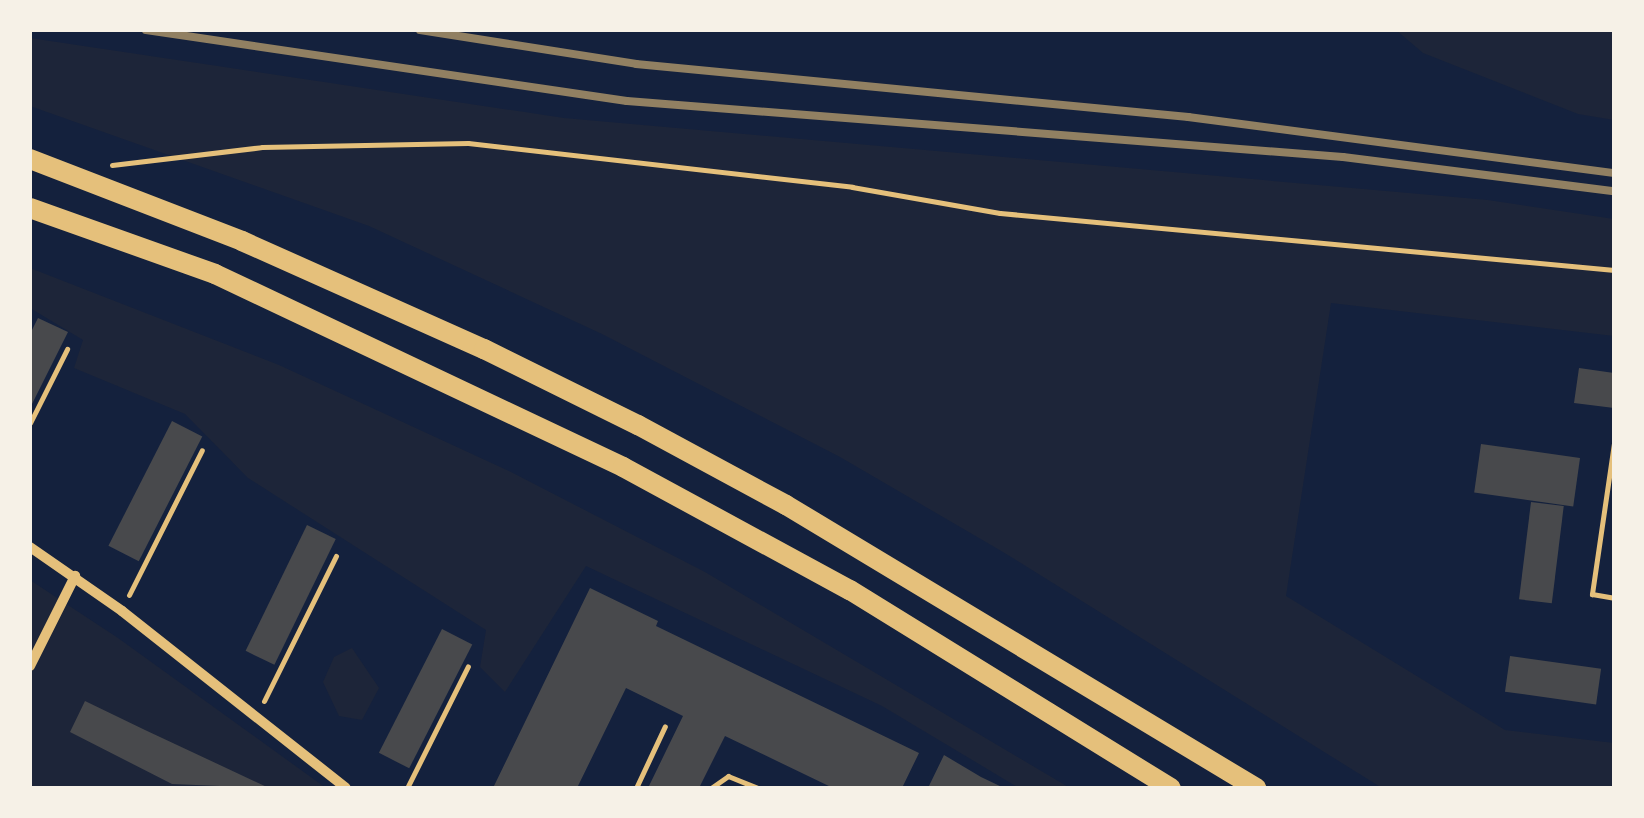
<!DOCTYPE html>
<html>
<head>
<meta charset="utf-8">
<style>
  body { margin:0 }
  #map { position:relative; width:1644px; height:818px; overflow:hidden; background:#14213d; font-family:"Work Sans",sans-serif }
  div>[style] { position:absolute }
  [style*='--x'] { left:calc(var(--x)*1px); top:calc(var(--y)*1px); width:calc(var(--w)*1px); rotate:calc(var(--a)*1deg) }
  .green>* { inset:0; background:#1d2539 }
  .building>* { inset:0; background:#48494c; transform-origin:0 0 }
  .path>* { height:5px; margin:-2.5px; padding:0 2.5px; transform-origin:2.5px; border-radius:2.5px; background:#e5c07b }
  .service>* { height:5px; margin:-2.5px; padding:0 2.5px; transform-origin:2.5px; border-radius:2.5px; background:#e5c07b }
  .minor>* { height:10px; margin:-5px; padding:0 5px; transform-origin:5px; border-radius:5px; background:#e5c07b }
  .motorway>* { height:20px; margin:-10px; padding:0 10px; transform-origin:10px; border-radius:10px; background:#e5c07b }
  .rail>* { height:8px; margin:-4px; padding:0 4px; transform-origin:4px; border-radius:4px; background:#918062 }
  span { translate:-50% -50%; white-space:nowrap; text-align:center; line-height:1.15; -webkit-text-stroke:9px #f6f1e7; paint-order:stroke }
  .frame { position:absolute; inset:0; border:32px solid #f6f1e7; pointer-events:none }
</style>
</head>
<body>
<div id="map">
  <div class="green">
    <div style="clip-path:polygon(1396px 30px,1614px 30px,1614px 120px,1578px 114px,1423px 53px)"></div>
    <div style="clip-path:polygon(30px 38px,564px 118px,1488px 200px,1614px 219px,1614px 336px,1331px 303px,1286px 596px,1505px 730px,1614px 743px,1614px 788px,1382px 788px,1003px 552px,840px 457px,602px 334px,369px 226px,30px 106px)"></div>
    <div style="clip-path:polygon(30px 268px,279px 365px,511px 472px,705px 572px,1070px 788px,1019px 788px,882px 706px,586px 566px,505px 692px,480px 667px,486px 630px,248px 478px,185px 414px,74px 368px,83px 340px,30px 308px)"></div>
    <div style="clip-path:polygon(30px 580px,118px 638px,326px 788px,30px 788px)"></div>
    <div style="clip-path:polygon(352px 648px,379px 688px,362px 720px,339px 716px,323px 682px,334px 657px)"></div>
  </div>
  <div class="building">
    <div style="clip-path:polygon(38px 318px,68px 332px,30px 408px,30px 334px)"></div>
    <div style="clip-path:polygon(1579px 368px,1614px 373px,1614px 408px,1574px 403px)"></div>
    <div style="left:172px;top:421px;width:34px;height:140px;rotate:27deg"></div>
    <div style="left:1481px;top:444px;width:100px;height:49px;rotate:8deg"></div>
    <div style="left:1531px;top:502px;width:33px;height:98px;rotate:7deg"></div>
    <div style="left:307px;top:525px;width:32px;height:140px;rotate:26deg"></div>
    <div style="clip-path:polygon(590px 588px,658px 621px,656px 626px,919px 753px,902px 788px,833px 788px,725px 736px,699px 788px,648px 788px,683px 716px,626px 688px,577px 788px,493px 788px)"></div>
    <div style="left:442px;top:629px;width:34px;height:139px;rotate:27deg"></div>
    <div style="left:1510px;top:656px;width:92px;height:36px;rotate:8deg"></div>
    <div style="clip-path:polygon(85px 701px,145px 730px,269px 788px,172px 784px,70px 732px)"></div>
    <div style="clip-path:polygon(944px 755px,981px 777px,1004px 788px,928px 788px)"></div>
  </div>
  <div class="path">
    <div style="--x:112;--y:165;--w:151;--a:-6.8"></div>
    <div style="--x:262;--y:147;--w:206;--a:-1.1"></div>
    <div style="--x:468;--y:143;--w:387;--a:6.5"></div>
    <div style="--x:852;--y:187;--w:150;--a:10"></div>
    <div style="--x:1000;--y:213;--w:617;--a:5.3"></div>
    <div style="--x:30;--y:423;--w:83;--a:-63.4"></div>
    <div style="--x:129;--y:595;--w:162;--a:-63.3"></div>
    <div style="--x:264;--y:701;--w:162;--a:-63.6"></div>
    <div style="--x:407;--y:788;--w:136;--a:-63.4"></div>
  </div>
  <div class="service">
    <div style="--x:1614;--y:443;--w:153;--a:98.3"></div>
    <div style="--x:1592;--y:594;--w:22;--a:10"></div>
    <div style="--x:636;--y:788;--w:68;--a:-64.9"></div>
    <div style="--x:711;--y:788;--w:21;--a:-35"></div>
    <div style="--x:728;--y:776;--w:31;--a:22"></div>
  </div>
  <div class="minor">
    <div style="--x:30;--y:547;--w:112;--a:34.8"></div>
    <div style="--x:122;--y:611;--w:285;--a:38.3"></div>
    <div style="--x:30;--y:666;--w:101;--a:-63.4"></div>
  </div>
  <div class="motorway">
    <div style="--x:30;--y:159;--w:227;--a:21.1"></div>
    <div style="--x:242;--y:241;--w:265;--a:24.1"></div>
    <div style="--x:484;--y:349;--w:172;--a:26.3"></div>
    <div style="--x:638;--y:425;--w:168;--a:28.4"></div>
    <div style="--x:786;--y:505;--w:549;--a:31.05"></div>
    <div style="--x:30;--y:208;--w:196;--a:19.6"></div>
    <div style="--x:215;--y:274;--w:451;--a:25.3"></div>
    <div style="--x:623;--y:467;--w:258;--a:28.5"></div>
    <div style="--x:850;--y:590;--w:377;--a:31.7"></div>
  </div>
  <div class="rail">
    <div style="--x:146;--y:30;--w:486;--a:8.4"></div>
    <div style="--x:627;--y:101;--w:718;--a:4.47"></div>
    <div style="--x:1343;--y:157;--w:273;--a:7.2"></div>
    <div style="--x:420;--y:30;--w:219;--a:8.9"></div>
    <div style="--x:636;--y:64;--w:555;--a:5.48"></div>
    <div style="--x:1188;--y:117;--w:430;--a:7.5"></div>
  </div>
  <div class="frame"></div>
</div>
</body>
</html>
